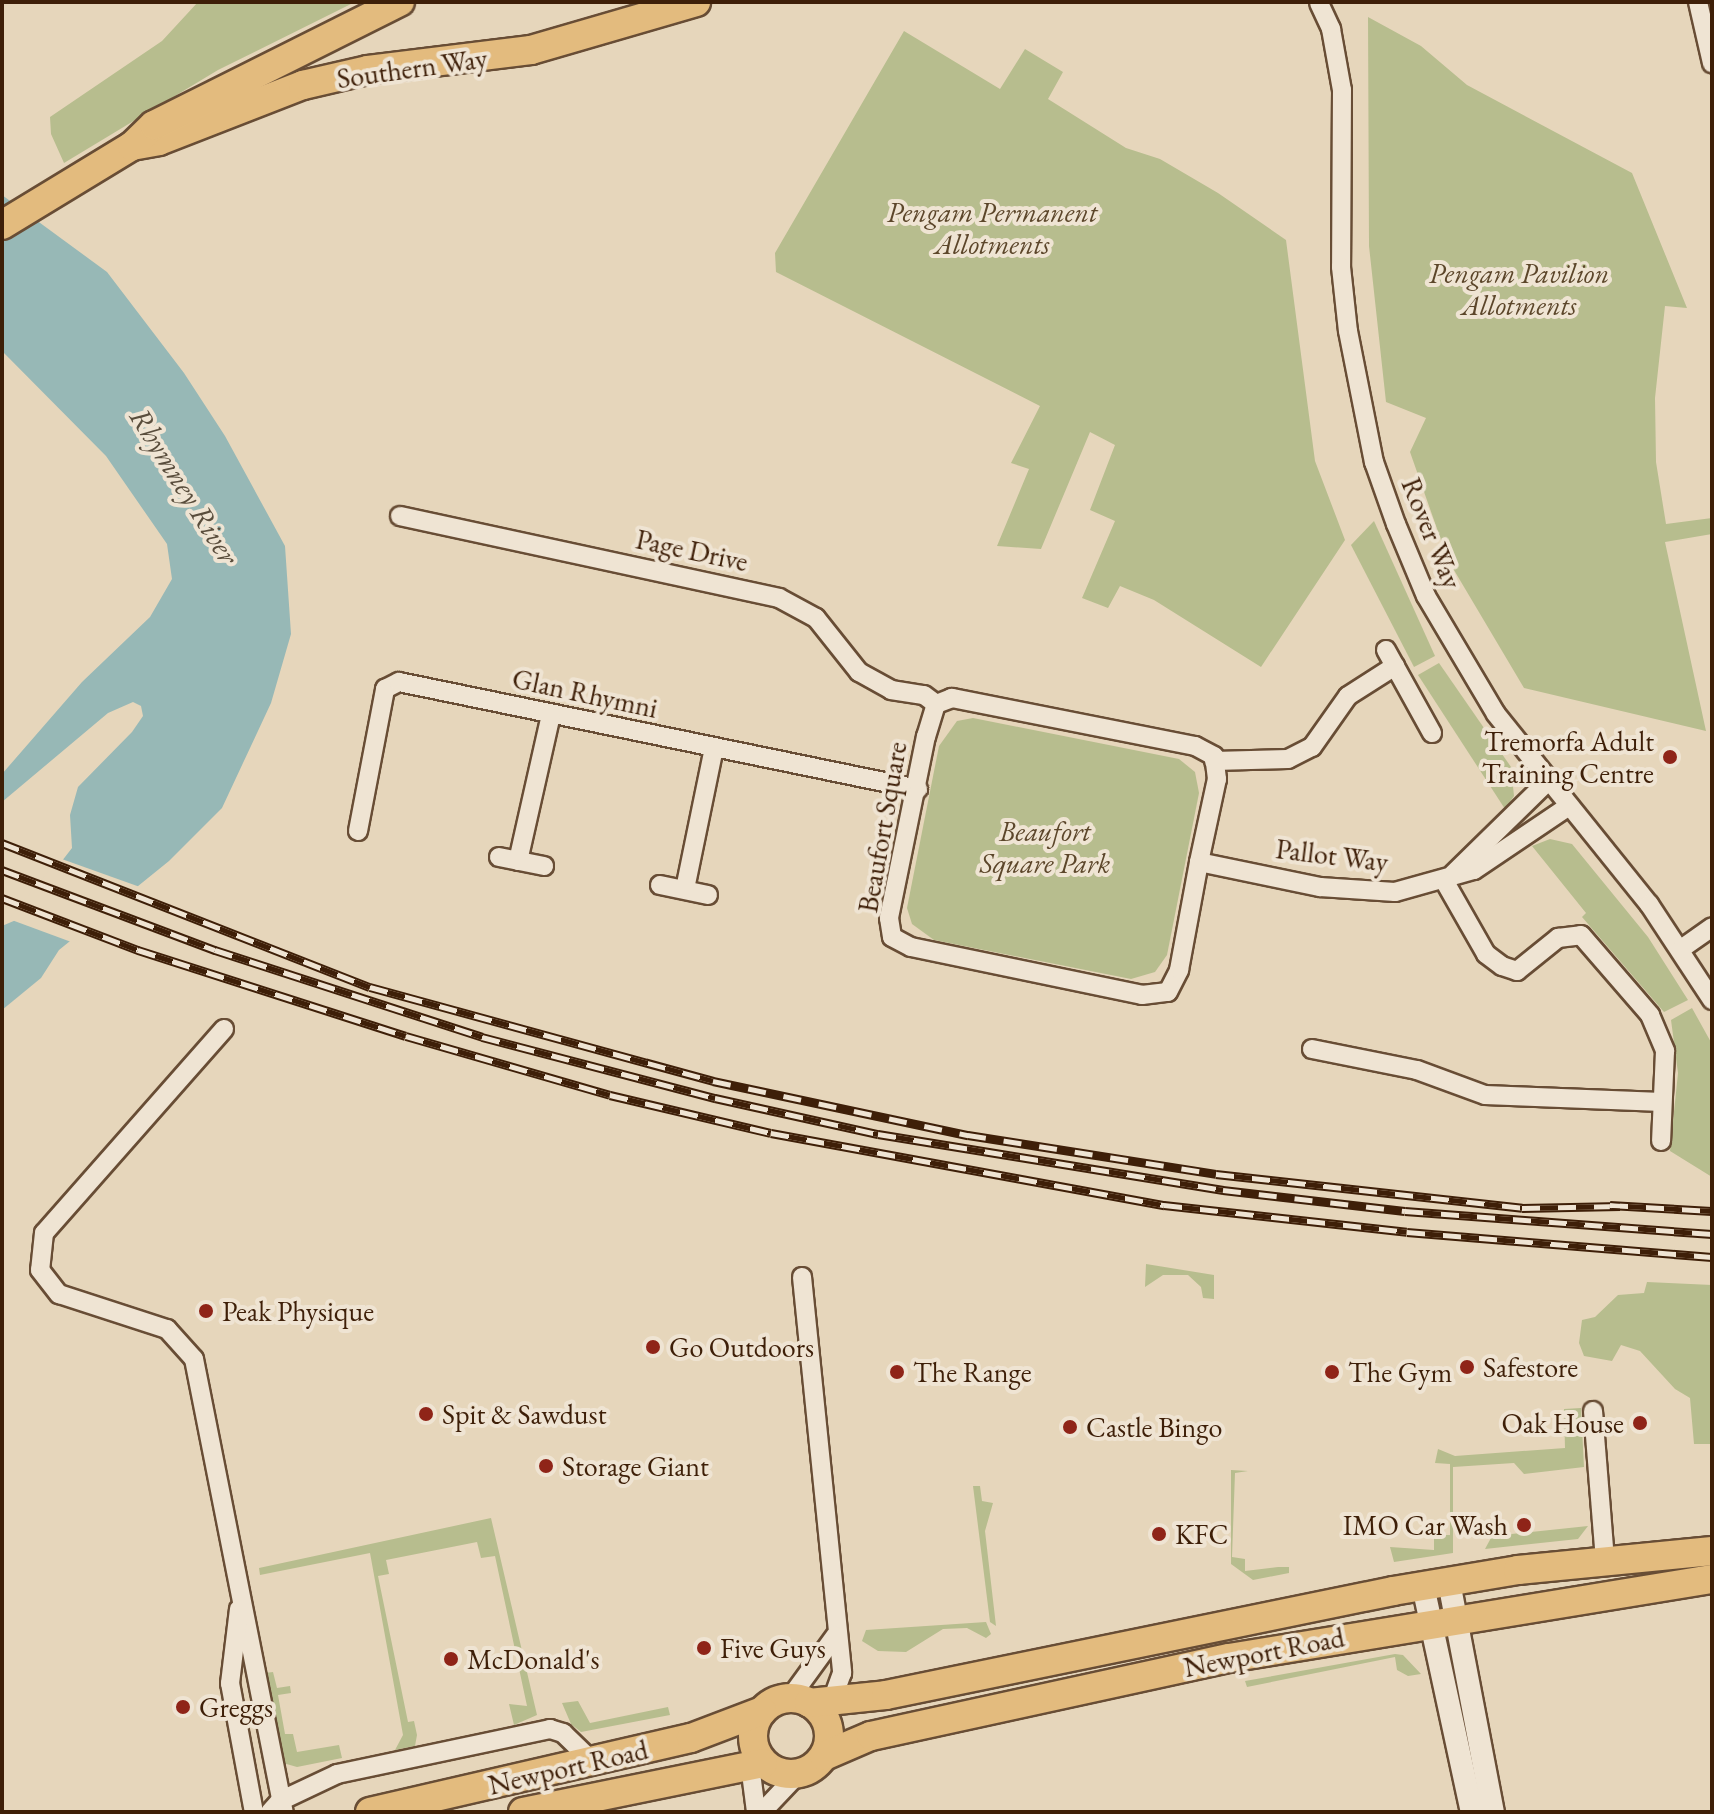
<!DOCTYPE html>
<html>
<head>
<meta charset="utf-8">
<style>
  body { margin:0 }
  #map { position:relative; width:1714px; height:1814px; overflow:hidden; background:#e6d6bb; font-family:"EB Garamond",serif }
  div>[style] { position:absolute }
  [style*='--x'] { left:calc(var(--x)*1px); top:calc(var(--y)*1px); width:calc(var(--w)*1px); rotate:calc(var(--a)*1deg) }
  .green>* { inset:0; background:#b7bd8e }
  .water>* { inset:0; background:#97b8b6 }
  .pier>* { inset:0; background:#e6d6bb }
  .roads { filter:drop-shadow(2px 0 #684d35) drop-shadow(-2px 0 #684d35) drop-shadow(0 2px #684d35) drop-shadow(0 -2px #684d35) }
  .minor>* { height:18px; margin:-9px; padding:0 9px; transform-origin:9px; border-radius:9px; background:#efe4d3 }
  .tertiary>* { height:22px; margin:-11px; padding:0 11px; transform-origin:11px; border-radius:11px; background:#efe4d3 }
  .primary>* { height:28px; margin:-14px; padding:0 14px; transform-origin:14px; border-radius:14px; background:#e3bb7e }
  .primary>.ring { margin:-14px; padding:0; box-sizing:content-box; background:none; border:28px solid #e3bb7e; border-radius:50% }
  .rail>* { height:9px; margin-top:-4.5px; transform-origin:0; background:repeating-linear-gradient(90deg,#efe4d3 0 18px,#3e1f08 0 36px); box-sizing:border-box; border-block:2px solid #3e1f08 }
  .dots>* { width:22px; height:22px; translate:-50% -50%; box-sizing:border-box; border:4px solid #efe4d3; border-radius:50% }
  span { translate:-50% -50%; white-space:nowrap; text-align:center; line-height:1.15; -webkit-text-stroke:8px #efe4d3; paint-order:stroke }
  .street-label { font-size:28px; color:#3e1f08 }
  .park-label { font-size:28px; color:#5c462a; font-style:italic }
  .poi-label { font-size:28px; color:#3e1f08 }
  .right { translate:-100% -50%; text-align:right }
  .left { translate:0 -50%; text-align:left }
  .water-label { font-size:30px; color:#594d3c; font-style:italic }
  .frame { position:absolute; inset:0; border:4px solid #3e1f08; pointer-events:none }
</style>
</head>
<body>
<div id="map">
  <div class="green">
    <div style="clip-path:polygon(198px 2px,355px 2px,218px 70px,64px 163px,51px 134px,50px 117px,162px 41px)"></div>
    <div style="clip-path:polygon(1368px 17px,1421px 46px,1467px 85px,1632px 173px,1687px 308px,1665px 306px,1655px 398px,1656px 462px,1666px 524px,1712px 518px,1712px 534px,1665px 542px,1706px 731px,1524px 688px,1448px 560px,1410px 452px,1426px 418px,1386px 402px,1369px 246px)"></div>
    <div style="clip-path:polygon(904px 31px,1000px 89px,1025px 49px,1063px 72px,1048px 99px,1126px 148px,1160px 159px,1218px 193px,1286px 240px,1315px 461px,1345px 540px,1261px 667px,1154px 600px,1120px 586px,1108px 608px,1082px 598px,1115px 521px,1090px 510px,1115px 445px,1090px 432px,1041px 549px,997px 546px,1029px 469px,1011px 463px,1040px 406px,776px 272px,775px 253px)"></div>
    <div style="clip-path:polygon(1374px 521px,1435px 656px,1414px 667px,1351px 545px)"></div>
    <div style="clip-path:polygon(1439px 663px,1511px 767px,1514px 796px,1505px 809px,1418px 675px)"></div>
    <div style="clip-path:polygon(973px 718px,1179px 759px,1195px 772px,1199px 793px,1167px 955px,1155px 972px,1131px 979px,934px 940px,912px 924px,907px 908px,939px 746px,957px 721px)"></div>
    <div style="clip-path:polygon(1550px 839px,1572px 844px,1648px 937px,1688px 1000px,1664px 1012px,1582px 917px,1586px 913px,1532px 846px)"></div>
    <div style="clip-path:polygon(1692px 1008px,1712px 1044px,1712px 1177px,1670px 1151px,1678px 1073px,1671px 1020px)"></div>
    <div style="clip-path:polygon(1146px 1264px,1214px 1275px,1214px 1299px,1203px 1298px,1201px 1287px,1188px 1275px,1163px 1275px,1145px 1287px)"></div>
    <div style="clip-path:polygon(1647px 1282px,1712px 1285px,1712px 1444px,1694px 1444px,1690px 1398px,1675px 1389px,1640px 1351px,1621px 1345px,1612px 1361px,1584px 1356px,1579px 1343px,1582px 1320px,1595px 1317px,1618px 1295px,1644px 1293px)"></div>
    <div style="clip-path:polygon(1581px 1408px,1584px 1467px,1524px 1474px,1514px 1463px,1453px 1467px,1453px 1553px,1394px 1562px,1390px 1547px,1434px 1550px,1434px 1535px,1450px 1535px,1450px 1464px,1435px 1463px,1438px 1449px,1455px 1456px,1565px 1448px,1564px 1409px)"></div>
    <div style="clip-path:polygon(1231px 1470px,1248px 1471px,1235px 1473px,1232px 1557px,1245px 1559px,1245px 1571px,1278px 1567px,1289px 1567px,1289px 1573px,1253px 1580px,1231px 1564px)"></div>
    <div style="clip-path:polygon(973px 1486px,980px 1486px,982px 1501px,993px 1503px,985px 1531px,996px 1626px,990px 1622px)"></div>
    <div style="clip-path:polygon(491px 1518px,537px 1715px,514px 1725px,509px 1704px,527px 1706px,495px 1556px,481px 1558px,477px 1542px,386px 1560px,389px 1574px,378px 1576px,408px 1722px,414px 1721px,417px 1735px,415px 1746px,395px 1750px,403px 1735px,370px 1553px,260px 1575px,259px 1568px)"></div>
    <div style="clip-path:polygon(1588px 1526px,1578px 1539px,1485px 1549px,1492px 1536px)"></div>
    <div style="clip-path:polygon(986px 1622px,991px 1634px,986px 1638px,967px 1628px,943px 1629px,906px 1652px,878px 1651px,862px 1641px,866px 1630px)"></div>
    <div style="clip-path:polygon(1395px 1654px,1403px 1655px,1421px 1674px,1408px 1676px,1397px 1670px,1395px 1657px,1247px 1687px,1245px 1681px)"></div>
    <div style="clip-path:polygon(273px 1672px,277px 1688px,290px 1686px,291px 1693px,278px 1695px,285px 1734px,293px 1734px,297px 1752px,339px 1745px,342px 1758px,297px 1767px,283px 1763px,265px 1673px)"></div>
    <div style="clip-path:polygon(578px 1701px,590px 1723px,668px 1707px,670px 1715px,581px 1732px,571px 1724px,562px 1703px)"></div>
  </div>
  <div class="water">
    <div style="clip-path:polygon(2px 195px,107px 272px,184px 373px,225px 436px,285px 546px,291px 634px,271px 703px,222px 808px,169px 861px,59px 950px,41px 978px,2px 1010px,2px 926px,16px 920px,72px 848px,70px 815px,78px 787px,132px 732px,143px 716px,141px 706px,133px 702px,108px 713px,2px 802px,2px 774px,82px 682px,150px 617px,172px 579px,167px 544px,106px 456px,2px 351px)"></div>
  </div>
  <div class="pier">
    <div style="clip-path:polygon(59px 858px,140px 887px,74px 943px,9px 919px)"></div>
  </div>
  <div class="roads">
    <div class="minor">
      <div style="--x:1698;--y:2;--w:63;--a:77.1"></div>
      <div style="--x:1319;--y:3;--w:29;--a:65"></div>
      <div style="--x:1331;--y:29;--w:62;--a:79.8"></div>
      <div style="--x:1342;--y:90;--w:177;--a:90.3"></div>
      <div style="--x:1341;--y:267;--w:64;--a:83.8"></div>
      <div style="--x:1348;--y:331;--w:134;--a:78.8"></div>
      <div style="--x:1374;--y:462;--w:66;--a:70.5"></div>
      <div style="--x:1396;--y:524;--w:78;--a:67.4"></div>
      <div style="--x:1426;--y:596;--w:137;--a:59.3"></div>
      <div style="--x:1496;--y:714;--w:244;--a:51.2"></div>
      <div style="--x:1649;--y:904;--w:115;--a:56.7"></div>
      <div style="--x:400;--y:516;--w:388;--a:12.2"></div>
      <div style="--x:779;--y:598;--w:42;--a:28.4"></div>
      <div style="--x:816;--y:618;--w:69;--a:51.5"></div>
      <div style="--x:859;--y:672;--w:37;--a:29"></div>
      <div style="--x:891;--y:690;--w:33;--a:9"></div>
      <div style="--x:924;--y:695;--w:15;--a:37"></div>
      <div style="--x:1386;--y:650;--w:95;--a:61"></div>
      <div style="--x:1214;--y:761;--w:74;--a:-1.5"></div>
      <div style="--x:1288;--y:759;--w:27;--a:-27"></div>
      <div style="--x:1312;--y:747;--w:62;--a:-54.8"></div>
      <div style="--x:1348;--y:696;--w:56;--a:-32.6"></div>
      <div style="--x:358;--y:831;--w:145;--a:-79.2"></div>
      <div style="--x:385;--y:689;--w:16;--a:-27"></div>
      <div style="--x:399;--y:682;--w:530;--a:11.65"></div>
      <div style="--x:499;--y:857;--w:46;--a:11.3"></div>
      <div style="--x:518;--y:861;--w:151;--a:-77.3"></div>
      <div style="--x:1199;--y:862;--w:85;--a:-77.8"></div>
      <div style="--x:1217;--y:779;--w:23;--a:-97"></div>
      <div style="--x:1214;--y:756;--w:21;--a:-152"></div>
      <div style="--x:1195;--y:746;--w:248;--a:-168.8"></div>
      <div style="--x:952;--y:698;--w:17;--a:159"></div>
      <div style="--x:936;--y:704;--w:34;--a:107"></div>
      <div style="--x:926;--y:736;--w:186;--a:101.5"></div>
      <div style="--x:889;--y:918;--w:19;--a:81"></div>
      <div style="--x:892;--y:937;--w:21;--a:28"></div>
      <div style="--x:911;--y:947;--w:236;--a:11.7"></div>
      <div style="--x:1142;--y:995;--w:26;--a:-7"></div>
      <div style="--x:1168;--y:992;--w:25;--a:-63"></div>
      <div style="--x:1179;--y:970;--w:110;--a:-79.5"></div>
      <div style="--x:1199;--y:862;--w:124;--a:11.7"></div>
      <div style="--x:1320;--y:887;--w:75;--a:3.8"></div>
      <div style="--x:1395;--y:892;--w:82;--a:-15.6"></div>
      <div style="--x:1474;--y:870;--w:115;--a:-34"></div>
      <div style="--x:1453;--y:874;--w:133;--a:-44.4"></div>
      <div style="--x:1445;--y:882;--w:83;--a:60.3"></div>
      <div style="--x:1486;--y:954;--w:20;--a:37"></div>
      <div style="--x:1502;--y:966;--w:16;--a:18"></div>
      <div style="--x:1517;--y:971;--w:53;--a:-38.8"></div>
      <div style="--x:1558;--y:938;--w:23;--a:-7"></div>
      <div style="--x:1581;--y:935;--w:106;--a:49.2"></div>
      <div style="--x:1650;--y:1015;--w:39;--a:67"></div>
      <div style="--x:1665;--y:1051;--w:90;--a:92.5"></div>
      <div style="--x:660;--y:885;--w:49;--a:11.8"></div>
      <div style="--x:685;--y:889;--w:144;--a:-78.4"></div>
      <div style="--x:1681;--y:949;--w:38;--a:-35"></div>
      <div style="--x:224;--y:1029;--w:272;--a:131.4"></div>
      <div style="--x:44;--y:1233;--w:37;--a:96"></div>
      <div style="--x:40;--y:1270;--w:31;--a:52"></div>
      <div style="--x:59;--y:1294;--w:114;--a:18"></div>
      <div style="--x:167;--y:1329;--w:40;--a:48"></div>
      <div style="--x:194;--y:1359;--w:462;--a:78.8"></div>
      <div style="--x:1312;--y:1049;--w:107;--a:11.3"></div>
      <div style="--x:1417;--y:1070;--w:72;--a:20.2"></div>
      <div style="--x:1485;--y:1095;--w:177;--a:2.3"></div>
      <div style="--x:802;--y:1277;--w:398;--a:84.2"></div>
      <div style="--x:842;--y:1673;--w:50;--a:109.9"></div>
      <div style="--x:1593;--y:1411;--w:149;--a:85.4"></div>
      <div style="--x:239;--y:1609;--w:75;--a:96.9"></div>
      <div style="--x:230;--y:1683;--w:131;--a:79.5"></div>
      <div style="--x:790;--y:1698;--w:77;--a:-54"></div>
      <div style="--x:754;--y:1745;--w:20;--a:101"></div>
      <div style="--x:750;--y:1765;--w:47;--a:82.7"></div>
      <div style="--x:270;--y:1812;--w:15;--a:-48"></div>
      <div style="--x:280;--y:1801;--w:63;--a:-25.3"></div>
      <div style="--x:337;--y:1774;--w:218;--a:-11.9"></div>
      <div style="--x:550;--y:1729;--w:14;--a:17"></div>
      <div style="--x:563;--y:1733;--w:42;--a:44"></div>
      <div style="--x:762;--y:1812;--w:52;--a:-46.5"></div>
    </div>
    <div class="tertiary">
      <div style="--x:1449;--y:1582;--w:234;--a:79.2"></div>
      <div style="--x:1423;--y:1586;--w:231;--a:77.8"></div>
    </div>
    <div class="primary">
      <div style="--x:132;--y:146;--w:27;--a:-10"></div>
      <div style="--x:159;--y:141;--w:155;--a:-21.3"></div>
      <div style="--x:303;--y:85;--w:67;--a:-13"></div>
      <div style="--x:368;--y:70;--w:164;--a:-7"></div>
      <div style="--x:531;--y:50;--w:172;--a:-16.2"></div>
      <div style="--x:2;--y:225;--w:152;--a:-31.3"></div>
      <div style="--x:132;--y:146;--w:30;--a:-44"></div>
      <div style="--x:154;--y:125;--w:275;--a:-26.6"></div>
      <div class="ring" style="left:753px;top:1698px;width:48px;height:48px"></div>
      <div style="--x:809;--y:1703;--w:77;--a:-5.9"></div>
      <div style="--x:886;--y:1695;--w:518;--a:-11.59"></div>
      <div style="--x:1393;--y:1591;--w:127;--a:-9.5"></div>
      <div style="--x:1518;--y:1570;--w:195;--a:-5.6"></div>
      <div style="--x:824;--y:1756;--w:51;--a:-23.1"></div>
      <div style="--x:871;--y:1736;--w:366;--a:-12.3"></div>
      <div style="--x:1229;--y:1658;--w:489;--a:-9.3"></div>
      <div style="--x:370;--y:1812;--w:329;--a:-13"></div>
      <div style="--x:691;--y:1738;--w:76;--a:-20.8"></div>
      <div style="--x:523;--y:1812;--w:245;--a:-11.5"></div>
    </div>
  </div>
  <div class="rail">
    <div style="--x:2;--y:843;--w:395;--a:21.4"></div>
    <div style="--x:370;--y:987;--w:356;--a:15.3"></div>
    <div style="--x:713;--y:1081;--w:261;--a:12"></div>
    <div style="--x:968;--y:1135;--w:251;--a:8.9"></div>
    <div style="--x:1216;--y:1174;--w:308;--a:6.3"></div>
    <div style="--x:1522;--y:1208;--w:98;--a:-1.2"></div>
    <div style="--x:2;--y:870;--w:228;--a:20.6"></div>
    <div style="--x:215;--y:950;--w:281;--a:18"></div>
    <div style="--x:482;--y:1037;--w:241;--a:14.7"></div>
    <div style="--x:715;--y:1098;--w:167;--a:12.5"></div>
    <div style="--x:878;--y:1134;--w:350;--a:9.2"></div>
    <div style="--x:1223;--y:1190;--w:183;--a:6.6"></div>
    <div style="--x:1405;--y:1211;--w:308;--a:4.3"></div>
    <div style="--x:2;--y:898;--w:146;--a:20.9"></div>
    <div style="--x:138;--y:950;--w:281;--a:17.8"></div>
    <div style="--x:406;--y:1036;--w:212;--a:16.1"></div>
    <div style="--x:610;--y:1095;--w:165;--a:13.3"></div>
    <div style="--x:771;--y:1133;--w:400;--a:10.4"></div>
    <div style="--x:1164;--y:1205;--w:244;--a:6.3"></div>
    <div style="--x:1407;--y:1232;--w:306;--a:4.7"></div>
    <div style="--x:1610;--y:1205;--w:102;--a:3.4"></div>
  </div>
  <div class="dots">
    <div style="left:1670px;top:757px;background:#8f2418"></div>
    <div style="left:206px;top:1311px;background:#8f2418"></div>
    <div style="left:653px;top:1347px;background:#8f2418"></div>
    <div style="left:1467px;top:1367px;background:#8f2418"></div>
    <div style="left:897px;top:1372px;background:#8f2418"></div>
    <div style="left:1332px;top:1372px;background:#8f2418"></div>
    <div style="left:426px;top:1414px;background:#8f2418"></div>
    <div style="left:1640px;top:1423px;background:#8f2418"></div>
    <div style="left:1070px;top:1427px;background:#8f2418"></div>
    <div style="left:546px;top:1466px;background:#8f2418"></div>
    <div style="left:1524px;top:1525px;background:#8f2418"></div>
    <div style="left:1159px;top:1534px;background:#8f2418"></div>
    <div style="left:704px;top:1648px;background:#8f2418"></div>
    <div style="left:451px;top:1659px;background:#8f2418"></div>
    <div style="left:183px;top:1707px;background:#8f2418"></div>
  </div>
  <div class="street-label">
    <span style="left:412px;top:68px;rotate:-8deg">Southern Way</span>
    <span style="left:1432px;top:533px;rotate:68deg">Rover Way</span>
    <span style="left:692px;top:550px;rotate:12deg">Page Drive</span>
    <span style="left:585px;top:693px;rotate:12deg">Glan Rhymni</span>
    <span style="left:882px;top:827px;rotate:-80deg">Beaufort Square</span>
    <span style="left:1332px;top:855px;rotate:7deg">Pallot Way</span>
    <span style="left:1264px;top:1652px;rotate:-11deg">Newport Road</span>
    <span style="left:568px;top:1767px;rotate:-13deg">Newport Road</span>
  </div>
  <div class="park-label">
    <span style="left:992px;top:228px">Pengam Permanent<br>Allotments</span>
    <span style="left:1519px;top:289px">Pengam Pavilion<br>Allotments</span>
    <span style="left:1045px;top:847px">Beaufort<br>Square Park</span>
  </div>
  <div class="poi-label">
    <span class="right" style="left:1654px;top:757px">Tremorfa Adult<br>Training Centre</span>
    <span class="left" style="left:222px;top:1311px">Peak Physique</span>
    <span class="left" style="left:669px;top:1347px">Go Outdoors</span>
    <span class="left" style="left:1483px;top:1367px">Safestore</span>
    <span class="left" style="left:913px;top:1372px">The Range</span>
    <span class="left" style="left:1348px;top:1372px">The Gym</span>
    <span class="left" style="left:442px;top:1414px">Spit &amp; Sawdust</span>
    <span class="right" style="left:1624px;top:1423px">Oak House</span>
    <span class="left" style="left:1086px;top:1427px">Castle Bingo</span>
    <span class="left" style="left:562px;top:1466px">Storage Giant</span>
    <span class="right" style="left:1508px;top:1525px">IMO Car Wash</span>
    <span class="left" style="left:1175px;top:1534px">KFC</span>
    <span class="left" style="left:720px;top:1648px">Five Guys</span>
    <span class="left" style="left:467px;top:1659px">McDonald's</span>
    <span class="left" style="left:199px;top:1707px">Greggs</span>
  </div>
  <div class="water-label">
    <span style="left:184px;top:486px;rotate:58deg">Rhymney River</span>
  </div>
  <div class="frame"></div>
</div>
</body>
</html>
